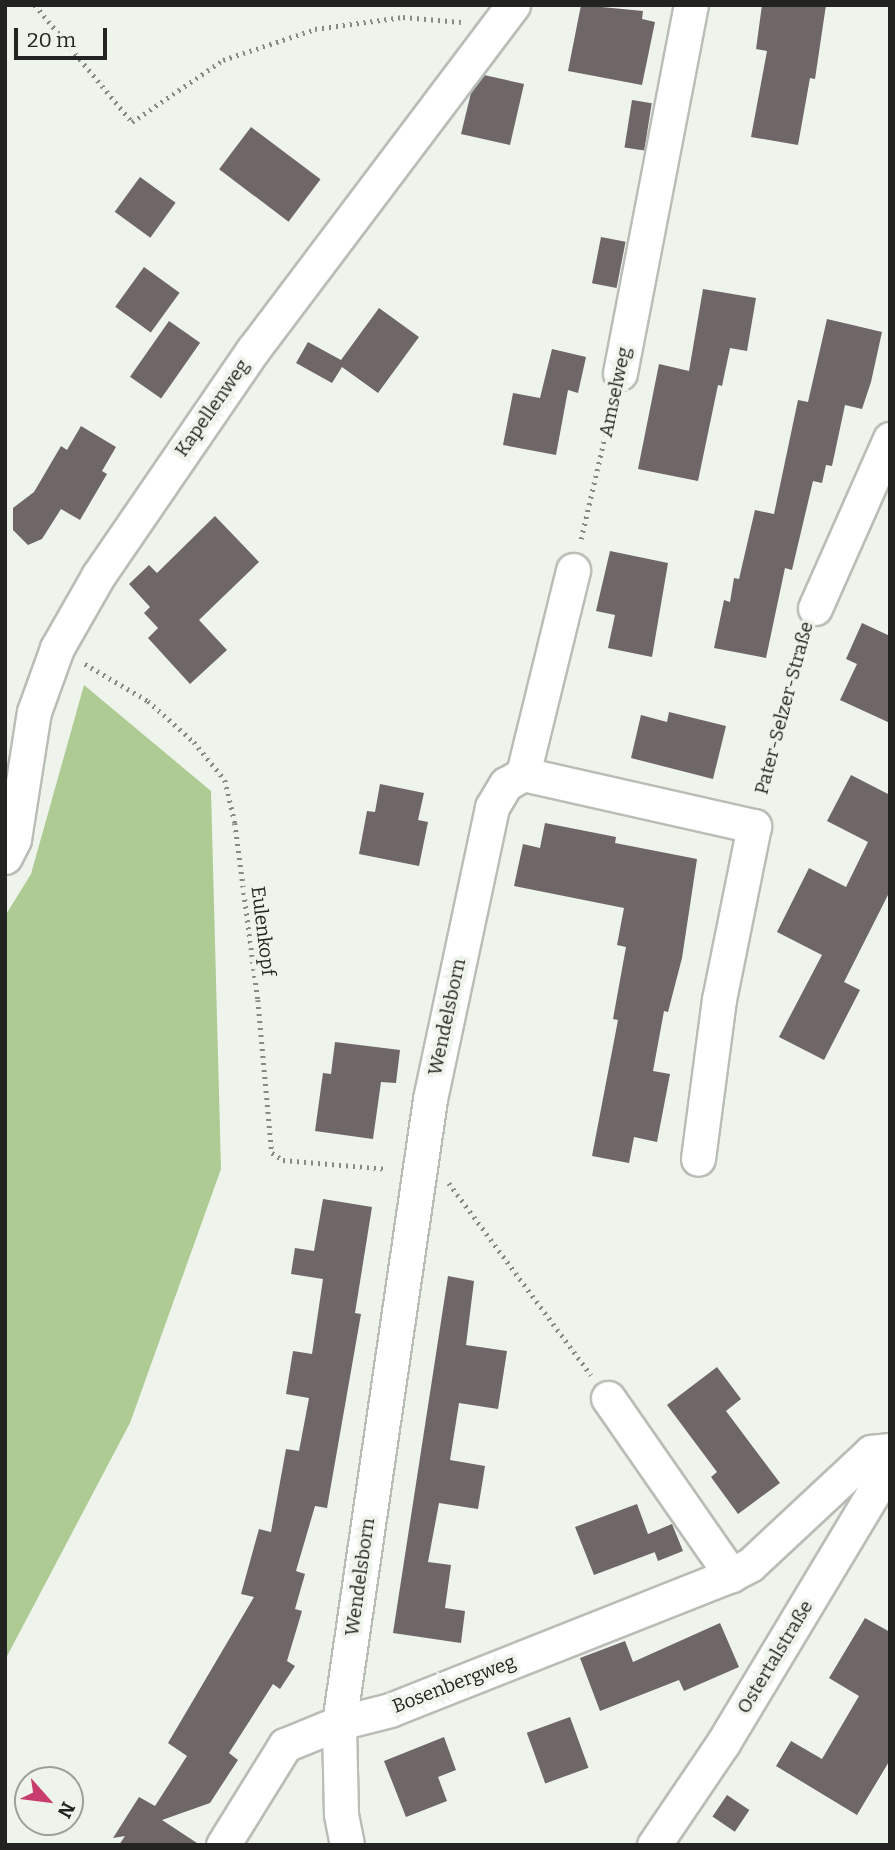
<!DOCTYPE html>
<html>
<head>
<meta charset="utf-8">
<style>
  body { margin:0 }
  #map { position:relative; width:895px; height:1850px; overflow:hidden; background:#eef3eb; font-family:Bitter,serif }
  div>[style] { position:absolute }
  [style*='--x'] { left:calc(var(--x)*1px); top:calc(var(--y)*1px); width:calc(var(--w)*1px); rotate:calc(var(--a)*1deg) }
  .green>* { inset:0; background:#aecb94 }
  .building>* { inset:0; background:#6e6667; transform-origin:0 0 }
  .path>* { height:4.5px; margin-top:-2.25px; transform-origin:0; background:repeating-linear-gradient(90deg,#878a84 0 2px,transparent 0 7px) }
  .roads { filter:drop-shadow(2px 0 #b9bdb6) drop-shadow(-2px 0 #b9bdb6) drop-shadow(0 2px #b9bdb6) drop-shadow(0 -2px #b9bdb6) }
  .minor>* { height:33px; margin:-16.5px; padding:0 16.5px; transform-origin:16.5px; border-radius:16.5px; background:#fff }
  span { translate:-50% -50%; white-space:nowrap; text-align:center; line-height:1.15; -webkit-text-stroke:7px #eef3eb; paint-order:stroke }
  .street-label { font-size:19px; color:#232421 }
  .frame { position:absolute; inset:0; border:7px solid #232421; pointer-events:none }
  .north { position:absolute; left:14px; top:1766px; width:70px; height:70px; box-sizing:border-box; background:#eef3eb; border:2px solid #9da09a; border-radius:50%; rotate:118deg; font-size:19px; font-weight:700; line-height:28px; text-align:center; color:#232421 }
  .north::after { content:''; display:block; margin:auto; width:24px; height:32px; background:#c83c6e; clip-path:polygon(50% 0,100% 100%,50% 72%,0 100%) }
  .scale { position:absolute; left:14px; top:28px; width:93px; height:32px; box-sizing:border-box; border:4px solid #232421; border-top:0; padding-left:9px; font-size:21px; line-height:24px; white-space:nowrap; color:#232421; -webkit-text-stroke:5px #eef3eb; paint-order:stroke }
</style>
</head>
<body>
<div id="map">
  <div class="green">
    <div style="clip-path:polygon(84px 685px,211px 791px,221px 1169px,130px 1423px,5px 1660px,5px 916px,31px 874px)"></div>
  </div>
  <div class="building">
    <div style="clip-path:polygon(581px 5px,643px 11px,642px 19px,655px 22px,642px 85px,568px 71px)"></div>
    <div style="clip-path:polygon(762px 5px,826px 5px,815px 79px,810px 78px,798px 145px,751px 137px,767px 51px,756px 49px)"></div>
    <div style="clip-path:polygon(484px 75px,524px 84px,510px 145px,461px 134px,471px 93px)"></div>
    <div style="left:632px;top:100px;width:20px;height:48px;rotate:9deg"></div>
    <div style="left:251px;top:127px;width:87px;height:53px;rotate:37deg"></div>
    <div style="left:140px;top:177px;width:44px;height:43px;rotate:36deg"></div>
    <div style="left:601px;top:237px;width:25px;height:47px;rotate:11deg"></div>
    <div style="left:144px;top:267px;width:44px;height:49px;rotate:36deg"></div>
    <div style="clip-path:polygon(703px 289px,756px 298px,747px 351px,730px 348px,722px 386px,718px 385px,698px 481px,638px 469px,659px 364px,689px 371px)"></div>
    <div style="clip-path:polygon(379px 308px,419px 337px,378px 393px,342px 367px,332px 383px,296px 363px,308px 342px,341px 360px)"></div>
    <div style="clip-path:polygon(827px 319px,882px 332px,871px 382px,862px 409px,845px 405px,832px 466px,826px 465px,822px 483px,813px 481px,792px 570px,785px 568px,766px 658px,714px 648px,724px 600px,730px 602px,734px 578px,739px 579px,755px 510px,774px 514px,798px 400px,808px 402px)"></div>
    <div style="left:169px;top:321px;width:38px;height:68px;rotate:35deg"></div>
    <div style="clip-path:polygon(552px 349px,586px 357px,578px 393px,568px 390px,556px 455px,503px 445px,513px 393px,540px 398px)"></div>
    <div style="clip-path:polygon(81px 426px,116px 447px,102px 471px,107px 474px,80px 520px,61px 509px,42px 539px,28px 545px,13px 530px,13px 508px,34px 492px,61px 446px,67px 450px)"></div>
    <div style="clip-path:polygon(215px 516px,259px 562px,199px 620px,227px 650px,190px 684px,148px 638px,158px 628px,144px 613px,150px 607px,129px 584px,149px 565px,157px 573px)"></div>
    <div style="clip-path:polygon(610px 551px,668px 563px,652px 657px,608px 648px,615px 615px,596px 611px)"></div>
    <div style="clip-path:polygon(862px 623px,890px 636px,890px 723px,840px 700px,857px 664px,846px 659px)"></div>
    <div style="clip-path:polygon(669px 712px,726px 726px,713px 779px,631px 758px,641px 715px,667px 722px)"></div>
    <div style="clip-path:polygon(851px 775px,890px 795px,890px 891px,844px 982px,860px 990px,824px 1060px,779px 1037px,822px 955px,777px 932px,809px 868px,846px 887px,868px 842px,827px 821px)"></div>
    <div style="clip-path:polygon(380px 784px,424px 793px,418px 820px,428px 822px,419px 866px,359px 854px,367px 811px,375px 812px)"></div>
    <div style="clip-path:polygon(545px 823px,616px 837px,615px 843px,697px 859px,682px 958px,668px 1012px,664px 1011px,653px 1071px,670px 1074px,657px 1142px,634px 1137px,629px 1163px,592px 1156px,618px 1020px,613px 1019px,626px 947px,617px 945px,624px 908px,514px 886px,523px 844px,540px 848px)"></div>
    <div style="clip-path:polygon(335px 1042px,400px 1050px,396px 1083px,381px 1082px,373px 1139px,315px 1131px,323px 1073px,331px 1074px)"></div>
    <div style="clip-path:polygon(323px 1199px,372px 1207px,355px 1313px,361px 1314px,327px 1508px,315px 1506px,296px 1571px,305px 1574px,295px 1609px,302px 1611px,287px 1661px,295px 1666px,280px 1689px,273px 1684px,229px 1753px,238px 1760px,210px 1803px,162px 1820px,200px 1845px,119px 1845px,125px 1836px,113px 1838px,139px 1797px,155px 1806px,187px 1756px,168px 1743px,254px 1597px,241px 1594px,259px 1529px,271px 1532px,286px 1449px,299px 1451px,309px 1398px,286px 1394px,293px 1351px,312px 1354px,323px 1279px,291px 1274px,295px 1248px,314px 1251px)"></div>
    <div style="clip-path:polygon(448px 1276px,474px 1281px,466px 1345px,507px 1351px,498px 1409px,459px 1403px,450px 1460px,485px 1466px,478px 1509px,439px 1503px,428px 1562px,451px 1565px,445px 1608px,465px 1611px,461px 1643px,393px 1633px)"></div>
    <div style="clip-path:polygon(717px 1367px,741px 1399px,726px 1411px,780px 1483px,738px 1514px,711px 1477px,717px 1472px,667px 1405px)"></div>
    <div style="clip-path:polygon(637px 1504px,648px 1534px,672px 1524px,683px 1551px,658px 1561px,652px 1545px,655px 1552px,594px 1575px,575px 1527px)"></div>
    <div style="clip-path:polygon(865px 1618px,890px 1632px,890px 1760px,857px 1815px,776px 1766px,791px 1741px,822px 1759px,859px 1696px,829px 1678px)"></div>
    <div style="clip-path:polygon(720px 1623px,739px 1667px,684px 1691px,679px 1680px,600px 1711px,580px 1658px,625px 1641px,633px 1662px)"></div>
    <div style="left:570px;top:1717px;width:54px;height:46px;rotate:70deg"></div>
    <div style="clip-path:polygon(444px 1737px,456px 1770px,438px 1777px,447px 1801px,406px 1817px,384px 1761px)"></div>
    <div style="left:727px;top:1795px;width:27px;height:26px;rotate:34deg"></div>
  </div>
  <div class="path">
    <div style="--x:35;--y:5;--w:152;--a:50.3"></div>
    <div style="--x:132;--y:122;--w:110;--a:-34.3"></div>
    <div style="--x:223;--y:60;--w:97;--a:-18.6"></div>
    <div style="--x:315;--y:29;--w:89;--a:-7.8"></div>
    <div style="--x:403;--y:17;--w:58;--a:4.9"></div>
    <div style="--x:581;--y:539;--w:142;--a:-76.9"></div>
    <div style="--x:85;--y:664;--w:73;--a:30.4"></div>
    <div style="--x:148;--y:701;--w:62;--a:41.7"></div>
    <div style="--x:194;--y:742;--w:49;--a:50.8"></div>
    <div style="--x:225;--y:780;--w:44;--a:76.9"></div>
    <div style="--x:235;--y:823;--w:178;--a:82.6"></div>
    <div style="--x:258;--y:1000;--w:154;--a:84.8"></div>
    <div style="--x:272;--y:1153;--w:13;--a:32"></div>
    <div style="--x:283;--y:1160;--w:104;--a:4.9"></div>
    <div style="--x:760;--y:794;--w:166;--a:-75.7"></div>
    <div style="--x:449;--y:1183;--w:239;--a:53.5"></div>
  </div>
  <div class="roads">
    <div class="minor">
      <div style="--x:620;--y:373;--w:375;--a:-79.1"></div>
      <div style="--x:815;--y:608;--w:185;--a:-66.1"></div>
      <div style="--x:523;--y:774;--w:210;--a:-76.2"></div>
      <div style="--x:5;--y:857;--w:20;--a:-63"></div>
      <div style="--x:14;--y:839;--w:129;--a:-81.1"></div>
      <div style="--x:34;--y:712;--w:68;--a:-70.2"></div>
      <div style="--x:57;--y:648;--w:83;--a:-60.3"></div>
      <div style="--x:98;--y:576;--w:274;--a:-55.6"></div>
      <div style="--x:253;--y:350;--w:432;--a:-53"></div>
      <div style="--x:608;--y:1398;--w:216;--a:55.2"></div>
      <div style="--x:223;--y:1845;--w:118;--a:-58.2"></div>
      <div style="--x:285;--y:1745;--w:58;--a:-22.2"></div>
      <div style="--x:339;--y:1723;--w:53;--a:-14.3"></div>
      <div style="--x:390;--y:1710;--w:367;--a:-21.6"></div>
      <div style="--x:731;--y:1575;--w:21;--a:-28"></div>
      <div style="--x:750;--y:1565;--w:166;--a:-43"></div>
      <div style="--x:871;--y:1452;--w:19;--a:-6"></div>
      <div style="--x:347;--y:1845;--w:32;--a:-101"></div>
      <div style="--x:341;--y:1814;--w:91;--a:-91.3"></div>
      <div style="--x:339;--y:1723;--w:631;--a:-81.7"></div>
      <div style="--x:430;--y:1099;--w:299;--a:-78"></div>
      <div style="--x:492;--y:807;--w:27;--a:-59"></div>
      <div style="--x:506;--y:784;--w:20;--a:-30"></div>
      <div style="--x:523;--y:774;--w:237;--a:12.7"></div>
      <div style="--x:754;--y:826;--w:177;--a:101.4"></div>
      <div style="--x:719;--y:999;--w:161;--a:97.5"></div>
      <div style="--x:654;--y:1845;--w:123;--a:-55.9"></div>
      <div style="--x:723;--y:1743;--w:324;--a:-59"></div>
    </div>
  </div>
  <div class="street-label">
    <span style="left:615px;top:392px;rotate:-78deg">Amselweg</span>
    <span style="left:212px;top:408px;rotate:-55deg">Kapellenweg</span>
    <span style="left:784px;top:708px;rotate:-75deg">Pater-Selzer-Straße</span>
    <span style="left:263px;top:931px;rotate:83deg">Eulenkopf</span>
    <span style="left:447px;top:1017px;rotate:-78deg">Wendelsborn</span>
    <span style="left:360px;top:1577px;rotate:-82deg">Wendelsborn</span>
    <span style="left:775px;top:1657px;rotate:-59deg">Ostertalstraße</span>
    <span style="left:454px;top:1684px;rotate:-21deg">Bosenbergweg</span>
  </div>
  <div class="frame"></div>
  <div class="north">N</div>
  <div class="scale">20 m</div>
</div>
</body>
</html>
